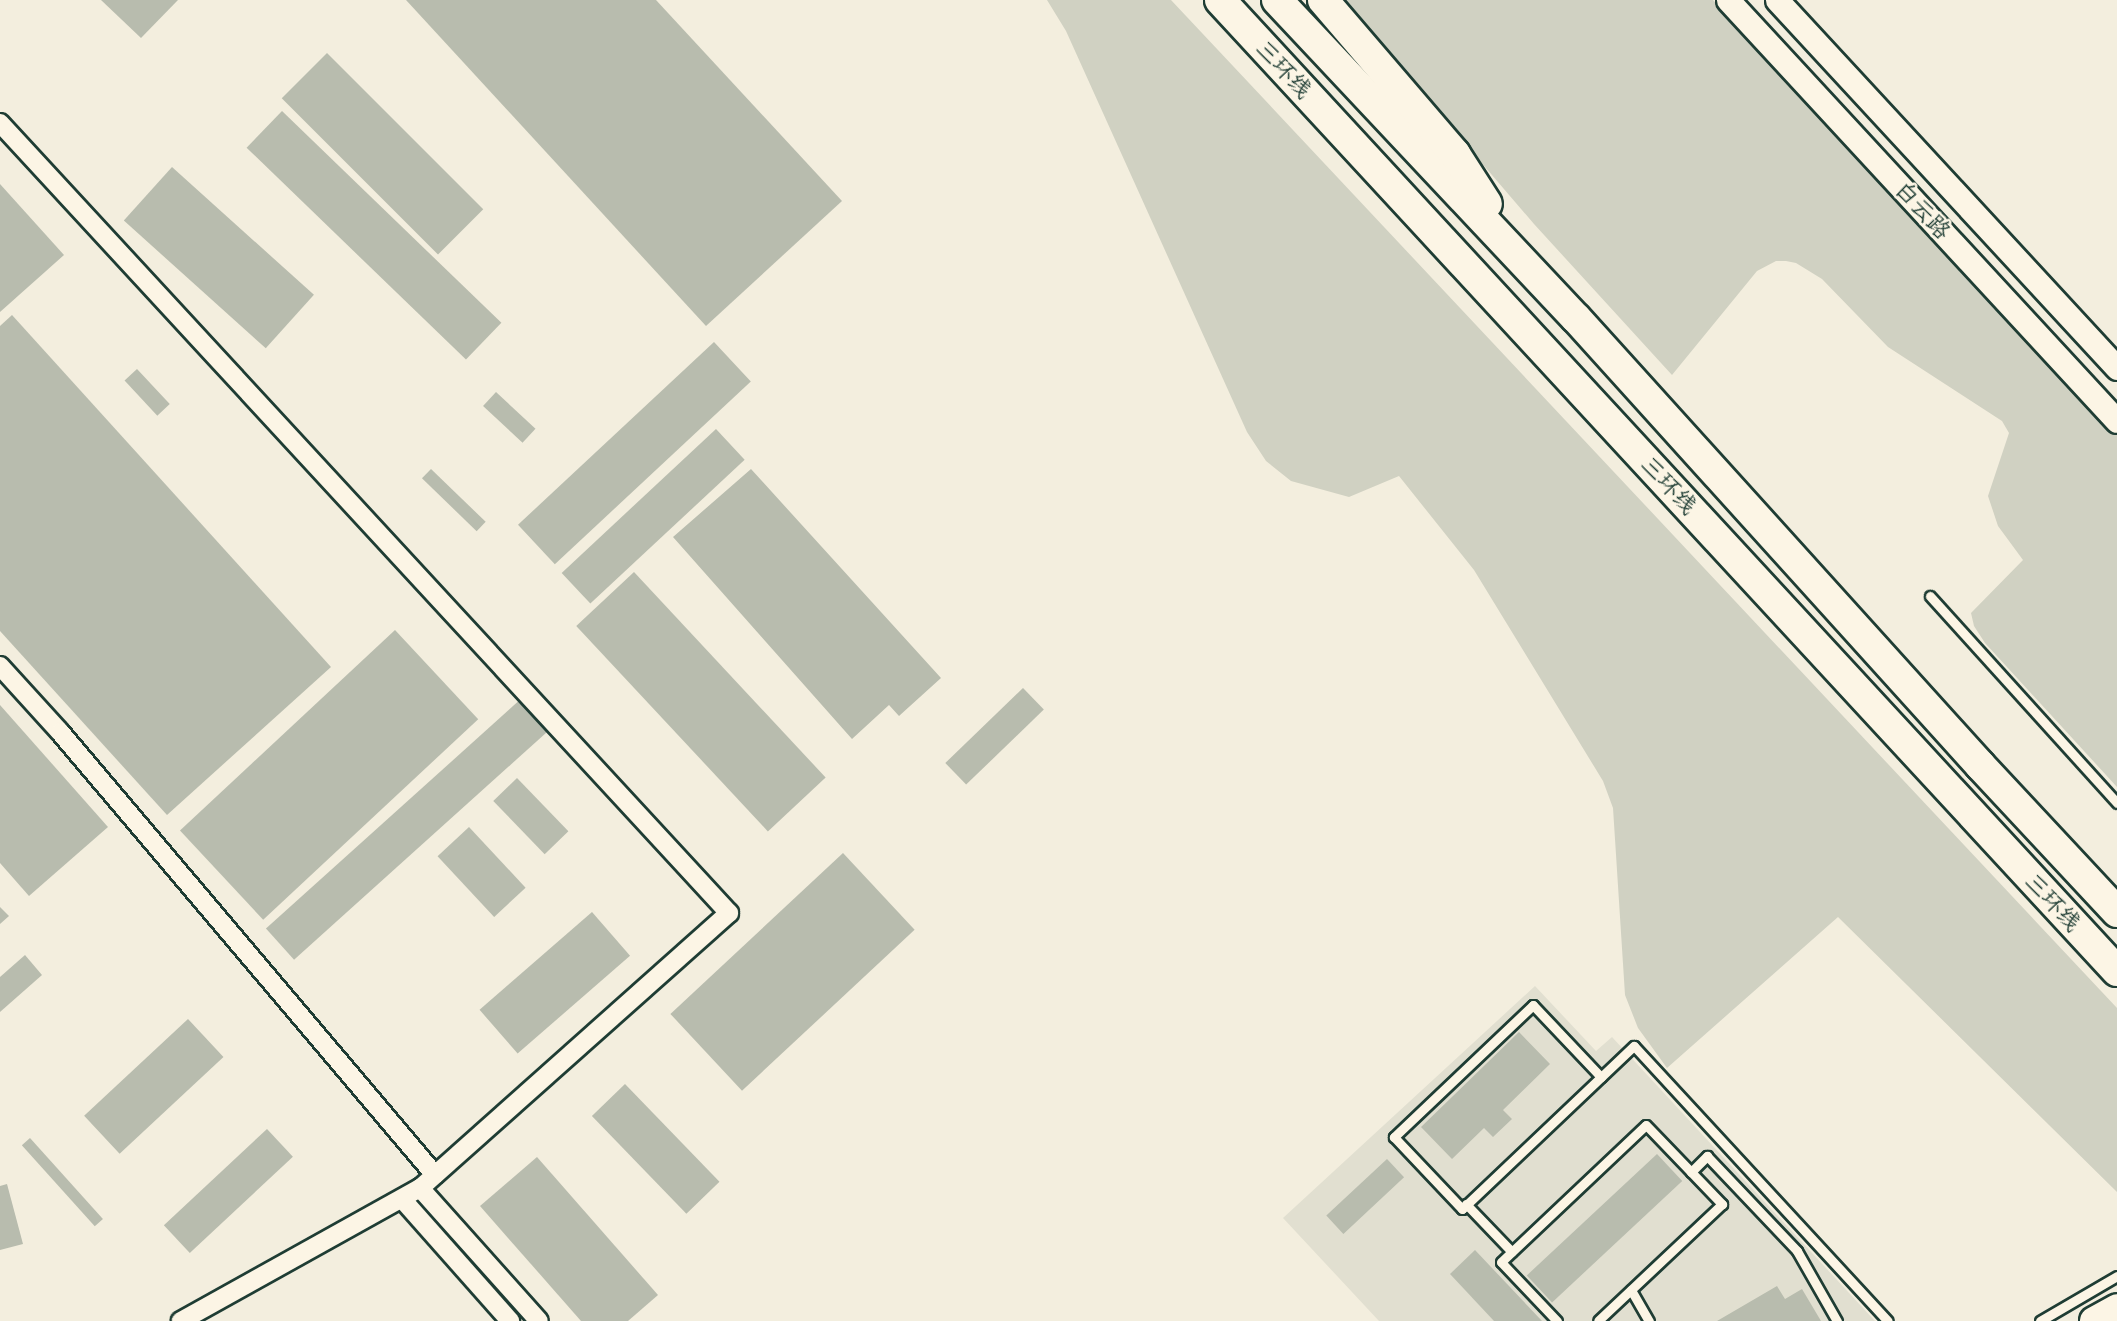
<!DOCTYPE html>
<html>
<head>
<meta charset="utf-8">
<style>
  body { margin:0 }
  #map { position:relative; width:2117px; height:1321px; overflow:hidden; background:#f3eede; font-family:Itim,"LXGW WenKai TC",sans-serif }
  div>[style] { position:absolute }
  [style*='--x'] { left:calc(var(--x)*1px); top:calc(var(--y)*1px); width:calc(var(--w)*1px); rotate:calc(var(--a)*1deg) }
  .built>* { inset:0; background:#e1dfd0 }
  .green>* { inset:0; background:#d0d1c2 }
  .building>* { inset:0; background:#b8bcae; transform-origin:0 0 }
  .roads { filter:drop-shadow(2px 0 #1f3d34) drop-shadow(-2px 0 #1f3d34) drop-shadow(0 2px #1f3d34) drop-shadow(0 -2px #1f3d34) }
  .service>* { height:9px; margin:-4.5px; padding:0 4.5px; transform-origin:4.5px; border-radius:4.5px; background:#fcf5e5 }
  .minor>* { height:18px; margin:-9px; padding:0 9px; transform-origin:9px; border-radius:9px; background:#fcf5e5 }
  .tertiary>* { height:23px; margin:-11.5px; padding:0 11.5px; transform-origin:11.5px; border-radius:11.5px; background:#fcf5e5 }
  .primary>* { height:28px; margin:-14px; padding:0 14px; transform-origin:14px; border-radius:14px; background:#fcf5e5 }
  .trunk>* { height:30px; margin:-15px; padding:0 15px; transform-origin:15px; border-radius:15px; background:#fcf5e5 }
  span { translate:-50% -50%; white-space:nowrap; text-align:center; line-height:1.15; -webkit-text-stroke:5px #fcf5e5; paint-order:stroke }
  .street-label { font-size:23px; color:#1f3d34 }
</style>
</head>
<body>
<div id="map">
  <div class="built">
    <div style="clip-path:polygon(1535px 986px,1596px 1051px,1612px 1037px,1875px 1321px,1379px 1321px,1283px 1218px)"></div>
  </div>
  <div class="green">
    <div style="clip-path:polygon(1047px 0,1171px 0,2117px 1008px,2117px 1192px,1838px 917px,1667px 1068px,1638px 1028px,1625px 995px,1613px 808px,1603px 781px,1474px 570px,1399px 476px,1349px 497px,1291px 481px,1266px 461px,1247px 432px,1066px 31px)"></div>
    <div style="clip-path:polygon(1342px 0,1713px 0,2117px 435px,2117px 787px,1985px 643px,1974px 626px,1971px 613px,2023px 560px,1998px 526px,1988px 496px,2009px 433px,2002px 421px,1888px 347px,1822px 279px,1796px 263px,1786px 261px,1776px 261px,1757px 271px,1672px 375px,1534px 224px)"></div>
  </div>
  <div class="building">
    <div style="clip-path:polygon(101px 0,178px 0,141px 38px)"></div>
    <div style="clip-path:polygon(406px 0,656px 0,842px 201px,706px 326px)"></div>
    <div style="left:327px;top:53px;width:221px;height:64px;rotate:45deg"></div>
    <div style="left:282px;top:111px;width:305px;height:51px;rotate:44deg"></div>
    <div style="left:172px;top:167px;width:191px;height:72px;rotate:42deg"></div>
    <div style="clip-path:polygon(0 184px,64px 255px,0 312px)"></div>
    <div style="clip-path:polygon(12px 315px,331px 667px,167px 815px,0 631px,0 326px)"></div>
    <div style="left:714px;top:342px;width:54px;height:268px;rotate:47deg"></div>
    <div style="left:137px;top:369px;width:48px;height:17px;rotate:47deg"></div>
    <div style="left:496px;top:392px;width:54px;height:19px;rotate:43deg"></div>
    <div style="left:716px;top:429px;width:42px;height:211px;rotate:47deg"></div>
    <div style="left:431px;top:469px;width:76px;height:13px;rotate:44deg"></div>
    <div style="clip-path:polygon(751px 469px,941px 678px,899px 716px,889px 705px,852px 739px,673px 537px)"></div>
    <div style="left:634px;top:572px;width:281px;height:79px;rotate:47deg"></div>
    <div style="left:395px;top:630px;width:122px;height:294px;rotate:47deg"></div>
    <div style="left:1023px;top:688px;width:30px;height:108px;rotate:46deg"></div>
    <div style="left:532px;top:689px;width:42px;height:358px;rotate:48deg"></div>
    <div style="clip-path:polygon(0 705px,108px 827px,29px 896px,0 863px)"></div>
    <div style="left:517px;top:778px;width:74px;height:33px;rotate:46deg"></div>
    <div style="left:469px;top:827px;width:83px;height:43px;rotate:47deg"></div>
    <div style="left:843px;top:853px;width:105px;height:236px;rotate:47deg"></div>
    <div style="clip-path:polygon(0 907px,9px 916px,0 924px)"></div>
    <div style="left:592px;top:912px;width:58px;height:149px;rotate:49deg"></div>
    <div style="clip-path:polygon(25px 955px,42px 975px,0 1012px,0 977px)"></div>
    <div style="left:188px;top:1019px;width:52px;height:142px;rotate:47deg"></div>
    <div style="clip-path:polygon(1519px 1032px,1550px 1064px,1503px 1110px,1512px 1119px,1493px 1137px,1484px 1128px,1452px 1159px,1421px 1127px)"></div>
    <div style="left:625px;top:1084px;width:136px;height:46px;rotate:46deg"></div>
    <div style="left:267px;top:1129px;width:38px;height:141px;rotate:47deg"></div>
    <div style="left:30px;top:1138px;width:109px;height:11px;rotate:48deg"></div>
    <div style="left:1657px;top:1154px;width:37px;height:178px;rotate:47deg"></div>
    <div style="clip-path:polygon(537px 1157px,658px 1295px,628px 1321px,581px 1321px,480px 1206px)"></div>
    <div style="left:1387px;top:1159px;width:25px;height:83px;rotate:47deg"></div>
    <div style="clip-path:polygon(7px 1184px,23px 1244px,0 1250px,0 1186px)"></div>
    <div style="clip-path:polygon(1475px 1250px,1542px 1321px,1494px 1321px,1450px 1274px)"></div>
    <div style="clip-path:polygon(1777px 1286px,1785px 1299px,1802px 1289px,1821px 1321px,1717px 1321px)"></div>
  </div>
  <div class="roads">
    <div class="service">
      <div style="--x:1930;--y:596;--w:279;--a:47.9"></div>
      <div style="--x:1601;--y:1077;--w:99;--a:-133.4"></div>
      <div style="--x:1533;--y:1005;--w:192;--a:136.5"></div>
      <div style="--x:1394;--y:1137;--w:99;--a:46.6"></div>
      <div style="--x:1462;--y:1209;--w:237;--a:-43.5"></div>
      <div style="--x:1634;--y:1046;--w:374;--a:47.3"></div>
      <div style="--x:1691;--y:1172;--w:23;--a:-45"></div>
      <div style="--x:1707;--y:1156;--w:131;--a:46.5"></div>
      <div style="--x:1797;--y:1251;--w:81;--a:60.3"></div>
      <div style="--x:1466;--y:1204;--w:66;--a:46.2"></div>
      <div style="--x:1631;--y:1290;--w:36;--a:60"></div>
      <div style="--x:1557;--y:1321;--w:81;--a:-133.5"></div>
      <div style="--x:1501;--y:1262;--w:199;--a:-43.4"></div>
      <div style="--x:1646;--y:1125;--w:110;--a:46.1"></div>
      <div style="--x:1722;--y:1204;--w:170;--a:136.7"></div>
      <div style="--x:2040;--y:1321;--w:89;--a:-30.3"></div>
    </div>
    <div class="minor">
      <div style="--x:0;--y:123;--w:1075;--a:47.3"></div>
      <div style="--x:729;--y:913;--w:414;--a:138.3"></div>
      <div style="--x:420;--y:1188;--w:274;--a:150.9"></div>
      <div style="--x:0;--y:666;--w:89;--a:47.7"></div>
      <div style="--x:60;--y:732;--w:580;--a:49.75"></div>
      <div style="--x:420;--y:1188;--w:178;--a:48.2"></div>
      <div style="--x:403;--y:1200;--w:162;--a:48.5"></div>
    </div>
    <div class="tertiary">
      <div style="--x:1728;--y:0;--w:573;--a:47.26"></div>
      <div style="--x:1777;--y:0;--w:501;--a:47.26"></div>
    </div>
    <div class="primary">
      <div style="--x:2094;--y:1321;--w:26;--a:-29"></div>
    </div>
    <div class="trunk">
      <div style="--x:1220;--y:0;--w:1322;--a:47.27"></div>
      <div style="--x:1277;--y:0;--w:436;--a:46.8"></div>
      <div style="--x:1576;--y:318;--w:603;--a:47.89"></div>
      <div style="--x:1980;--y:765;--w:201;--a:47"></div>
      <div style="--x:1323;--y:0;--w:203;--a:49.4"></div>
      <div style="--x:1455;--y:154;--w:59;--a:57.4"></div>
    </div>
  </div>
  <div class="street-label">
    <span style="left:1284px;top:69px;rotate:47deg">三环线</span>
    <span style="left:1923px;top:210px;rotate:47deg">白云路</span>
    <span style="left:1669px;top:485px;rotate:47deg">三环线</span>
    <span style="left:2053px;top:902px;rotate:47deg">三环线</span>
  </div>
</div>
</body>
</html>
